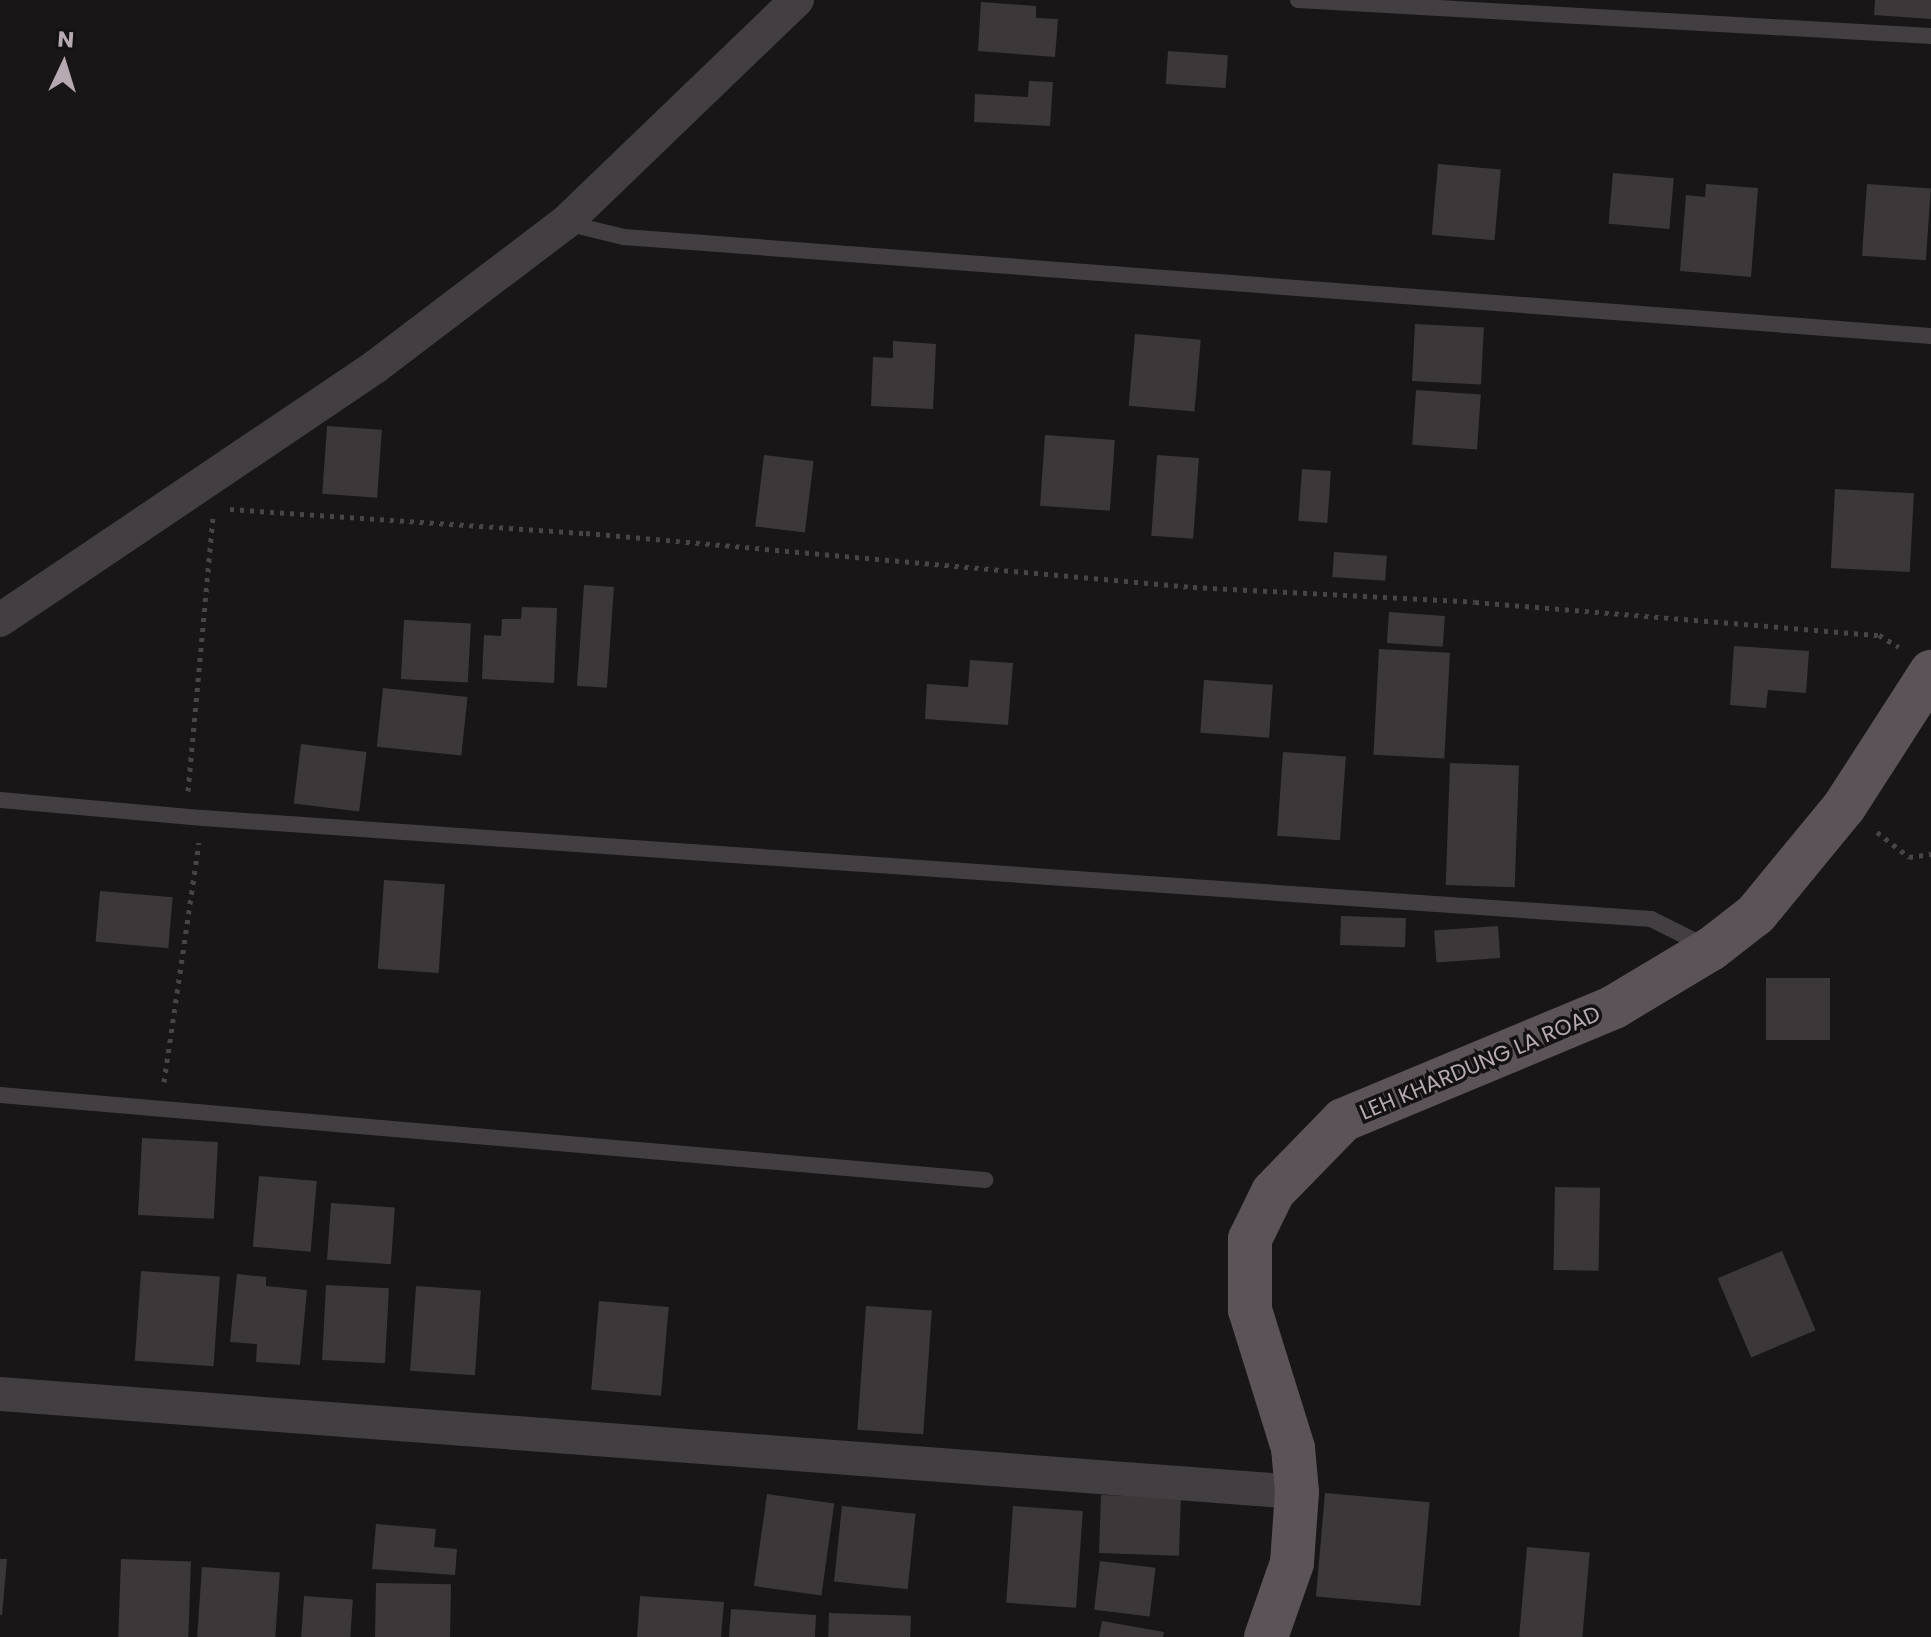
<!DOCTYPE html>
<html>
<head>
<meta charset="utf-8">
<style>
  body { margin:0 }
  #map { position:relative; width:1931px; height:1637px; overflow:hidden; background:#181617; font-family:Poppins,sans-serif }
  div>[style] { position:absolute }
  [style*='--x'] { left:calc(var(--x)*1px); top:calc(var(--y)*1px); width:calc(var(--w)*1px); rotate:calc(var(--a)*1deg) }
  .building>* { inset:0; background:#3c383a; transform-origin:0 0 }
  .path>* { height:5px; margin-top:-2.5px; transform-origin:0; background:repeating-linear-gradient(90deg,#4a4348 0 4px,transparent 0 10px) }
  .lane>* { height:16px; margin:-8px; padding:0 8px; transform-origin:8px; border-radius:8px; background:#433e41 }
  .street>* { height:34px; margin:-17px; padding:0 17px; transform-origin:17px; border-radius:17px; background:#433e41 }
  .primary>* { height:44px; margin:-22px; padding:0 22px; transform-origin:22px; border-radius:22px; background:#5b5358 }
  span { translate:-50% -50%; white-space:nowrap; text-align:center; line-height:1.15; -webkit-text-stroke:7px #131112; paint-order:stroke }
  .street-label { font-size:22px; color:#b7a9b2 }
  .north { position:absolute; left:24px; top:24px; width:80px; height:80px; -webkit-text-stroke:6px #131112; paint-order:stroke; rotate:4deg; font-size:22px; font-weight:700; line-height:32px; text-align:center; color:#b7a9b2 }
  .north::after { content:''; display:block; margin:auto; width:28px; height:36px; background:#b7a9b2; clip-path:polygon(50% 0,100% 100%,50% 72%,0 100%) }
</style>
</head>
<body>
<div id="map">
  <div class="building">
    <div style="clip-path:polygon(1875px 0,1931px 0,1931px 19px,1874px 15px)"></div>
    <div style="clip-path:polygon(981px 2px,1036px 6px,1036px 18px,1058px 19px,1055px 57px,978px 51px)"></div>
    <div style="left:1168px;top:51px;width:60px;height:33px;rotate:4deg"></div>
    <div style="clip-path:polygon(1029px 81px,1053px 82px,1050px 126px,974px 122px,975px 94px,1028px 97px)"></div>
    <div style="left:1438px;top:164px;width:63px;height:71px;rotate:5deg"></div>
    <div style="left:1613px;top:173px;width:61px;height:51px;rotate:5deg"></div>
    <div style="clip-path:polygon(1706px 184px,1758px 188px,1751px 277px,1680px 271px,1686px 195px,1705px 197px)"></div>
    <div style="left:1867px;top:184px;width:64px;height:72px;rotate:4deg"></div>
    <div style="left:1415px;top:324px;width:69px;height:57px;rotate:3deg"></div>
    <div style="left:1135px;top:334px;width:66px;height:72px;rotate:5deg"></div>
    <div style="clip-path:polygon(893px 341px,936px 344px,933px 409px,871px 406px,873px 357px,893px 358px)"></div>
    <div style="left:1416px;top:390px;width:65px;height:55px;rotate:4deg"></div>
    <div style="left:327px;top:426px;width:55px;height:68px;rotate:4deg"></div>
    <div style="left:1045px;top:435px;width:70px;height:71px;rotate:4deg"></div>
    <div style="left:764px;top:455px;width:50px;height:72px;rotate:7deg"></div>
    <div style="left:1157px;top:455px;width:42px;height:81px;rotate:4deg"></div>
    <div style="left:1302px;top:469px;width:29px;height:52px;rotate:4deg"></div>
    <div style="left:1835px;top:489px;width:79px;height:79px;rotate:3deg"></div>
    <div style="left:1334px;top:552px;width:53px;height:25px;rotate:4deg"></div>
    <div style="left:584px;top:585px;width:30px;height:101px;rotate:4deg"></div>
    <div style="clip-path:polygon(522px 607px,557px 608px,554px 683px,482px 679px,484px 635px,501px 636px,502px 619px,521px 619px)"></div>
    <div style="left:1389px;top:612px;width:56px;height:31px;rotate:4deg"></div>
    <div style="left:404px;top:620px;width:67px;height:59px;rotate:3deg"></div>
    <div style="clip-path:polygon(1734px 646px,1809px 651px,1806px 693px,1768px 690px,1766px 708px,1730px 705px)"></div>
    <div style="left:1379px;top:649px;width:71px;height:106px;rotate:3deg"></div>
    <div style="clip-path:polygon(970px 660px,1013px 663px,1008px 725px,925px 719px,927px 684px,968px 687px)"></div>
    <div style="left:1204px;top:680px;width:69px;height:53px;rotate:4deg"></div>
    <div style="left:383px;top:688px;width:85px;height:59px;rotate:6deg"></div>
    <div style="left:301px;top:744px;width:66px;height:60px;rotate:7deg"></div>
    <div style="left:1283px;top:752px;width:63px;height:84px;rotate:4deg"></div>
    <div style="left:1450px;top:763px;width:69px;height:122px;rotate:2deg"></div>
    <div style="left:384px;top:880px;width:61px;height:89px;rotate:4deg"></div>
    <div style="left:100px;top:891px;width:73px;height:51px;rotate:5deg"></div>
    <div style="left:1341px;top:916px;width:65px;height:29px;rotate:2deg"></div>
    <div style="left:1498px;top:926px;width:32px;height:64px;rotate:86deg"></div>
    <div style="left:1766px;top:978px;width:64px;height:62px"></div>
    <div style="left:142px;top:1138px;width:76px;height:77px;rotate:3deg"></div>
    <div style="left:259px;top:1176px;width:58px;height:71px;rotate:5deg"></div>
    <div style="left:1555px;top:1187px;width:45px;height:83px;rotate:1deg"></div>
    <div style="left:331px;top:1203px;width:64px;height:57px;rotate:4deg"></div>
    <div style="left:1782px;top:1251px;width:86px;height:70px;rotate:67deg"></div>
    <div style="left:141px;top:1271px;width:79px;height:90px;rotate:4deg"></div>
    <div style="clip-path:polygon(237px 1274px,266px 1277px,266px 1286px,307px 1290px,300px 1365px,256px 1362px,257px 1344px,230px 1342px)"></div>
    <div style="left:326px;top:1285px;width:63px;height:75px;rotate:3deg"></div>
    <div style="left:416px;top:1286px;width:65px;height:85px;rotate:4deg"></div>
    <div style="left:599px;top:1301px;width:70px;height:89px;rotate:5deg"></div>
    <div style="left:866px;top:1306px;width:66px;height:124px;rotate:4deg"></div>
    <div style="left:1325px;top:1493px;width:105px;height:104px;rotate:5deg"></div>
    <div style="left:767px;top:1494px;width:68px;height:93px;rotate:8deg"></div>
    <div style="left:1101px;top:1495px;width:80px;height:58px;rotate:2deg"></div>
    <div style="left:842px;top:1506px;width:74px;height:76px;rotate:6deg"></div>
    <div style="left:1013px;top:1506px;width:70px;height:97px;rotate:4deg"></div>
    <div style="clip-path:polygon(376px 1524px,436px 1529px,434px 1547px,457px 1549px,455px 1575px,372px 1569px)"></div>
    <div style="left:1527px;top:1547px;width:63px;height:90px;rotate:5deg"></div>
    <div style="clip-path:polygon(0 1559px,7px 1559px,2px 1615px,0 1615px)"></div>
    <div style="left:121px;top:1559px;width:70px;height:78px;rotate:2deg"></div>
    <div style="left:1100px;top:1561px;width:56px;height:49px;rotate:7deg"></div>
    <div style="left:202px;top:1567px;width:78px;height:70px;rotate:4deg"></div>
    <div style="left:376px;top:1583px;width:75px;height:54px;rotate:1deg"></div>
    <div style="left:304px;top:1596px;width:49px;height:41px;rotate:4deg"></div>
    <div style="clip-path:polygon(640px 1596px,724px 1602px,721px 1637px,637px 1637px)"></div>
    <div style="clip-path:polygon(731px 1609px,816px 1615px,815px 1637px,729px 1637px)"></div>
    <div style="left:829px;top:1613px;width:82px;height:24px;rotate:2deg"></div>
    <div style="clip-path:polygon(1102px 1621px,1164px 1632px,1163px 1637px,1099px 1637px)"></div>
  </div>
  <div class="path">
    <div style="--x:230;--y:509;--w:357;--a:3.9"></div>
    <div style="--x:586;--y:533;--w:609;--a:5.08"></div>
    <div style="--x:1193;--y:587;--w:282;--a:3"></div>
    <div style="--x:1475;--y:602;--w:405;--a:4.7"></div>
    <div style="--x:1879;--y:635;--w:23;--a:31"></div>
    <div style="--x:188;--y:791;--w:274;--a:-84.8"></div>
    <div style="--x:1877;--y:832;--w:41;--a:38"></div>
    <div style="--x:1909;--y:857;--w:22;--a:-8"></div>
    <div style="--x:164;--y:1082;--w:242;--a:-81.7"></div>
  </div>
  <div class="lane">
    <div style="--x:1298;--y:0;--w:634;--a:3.26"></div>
    <div style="--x:566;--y:223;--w:60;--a:13.6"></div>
    <div style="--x:624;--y:237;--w:1311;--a:4.33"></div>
    <div style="--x:0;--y:800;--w:204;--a:5.1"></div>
    <div style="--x:203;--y:818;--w:1452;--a:3.99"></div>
    <div style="--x:1651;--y:919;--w:63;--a:26.6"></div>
    <div style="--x:0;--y:1095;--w:989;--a:4.93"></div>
  </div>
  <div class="street">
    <div style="--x:0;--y:620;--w:452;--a:-34"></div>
    <div style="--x:375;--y:367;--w:238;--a:-37.2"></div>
    <div style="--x:565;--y:223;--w:322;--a:-43.9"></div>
    <div style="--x:0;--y:1394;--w:1301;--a:4.32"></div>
  </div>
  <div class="primary">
    <div style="--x:1266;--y:1637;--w:78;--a:-70.6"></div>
    <div style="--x:1292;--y:1563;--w:71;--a:-86"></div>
    <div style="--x:1297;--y:1492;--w:44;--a:-95.2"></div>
    <div style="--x:1293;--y:1448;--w:145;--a:-107.3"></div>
    <div style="--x:1250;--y:1310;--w:71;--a:-90"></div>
    <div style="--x:1250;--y:1239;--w:52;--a:-63.9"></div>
    <div style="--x:1273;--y:1192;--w:100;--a:-45.8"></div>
    <div style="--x:1343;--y:1120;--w:294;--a:-22.6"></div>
    <div style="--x:1614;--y:1007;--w:113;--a:-30.9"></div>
    <div style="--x:1711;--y:949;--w:57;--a:-37.9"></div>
    <div style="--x:1756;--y:914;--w:139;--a:-50.6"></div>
    <div style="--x:1844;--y:807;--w:161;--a:-57.2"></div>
  </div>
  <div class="street-label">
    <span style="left:1480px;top:1063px;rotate:-23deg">LEH KHARDUNG LA ROAD</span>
  </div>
  <div class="north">N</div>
</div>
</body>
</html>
